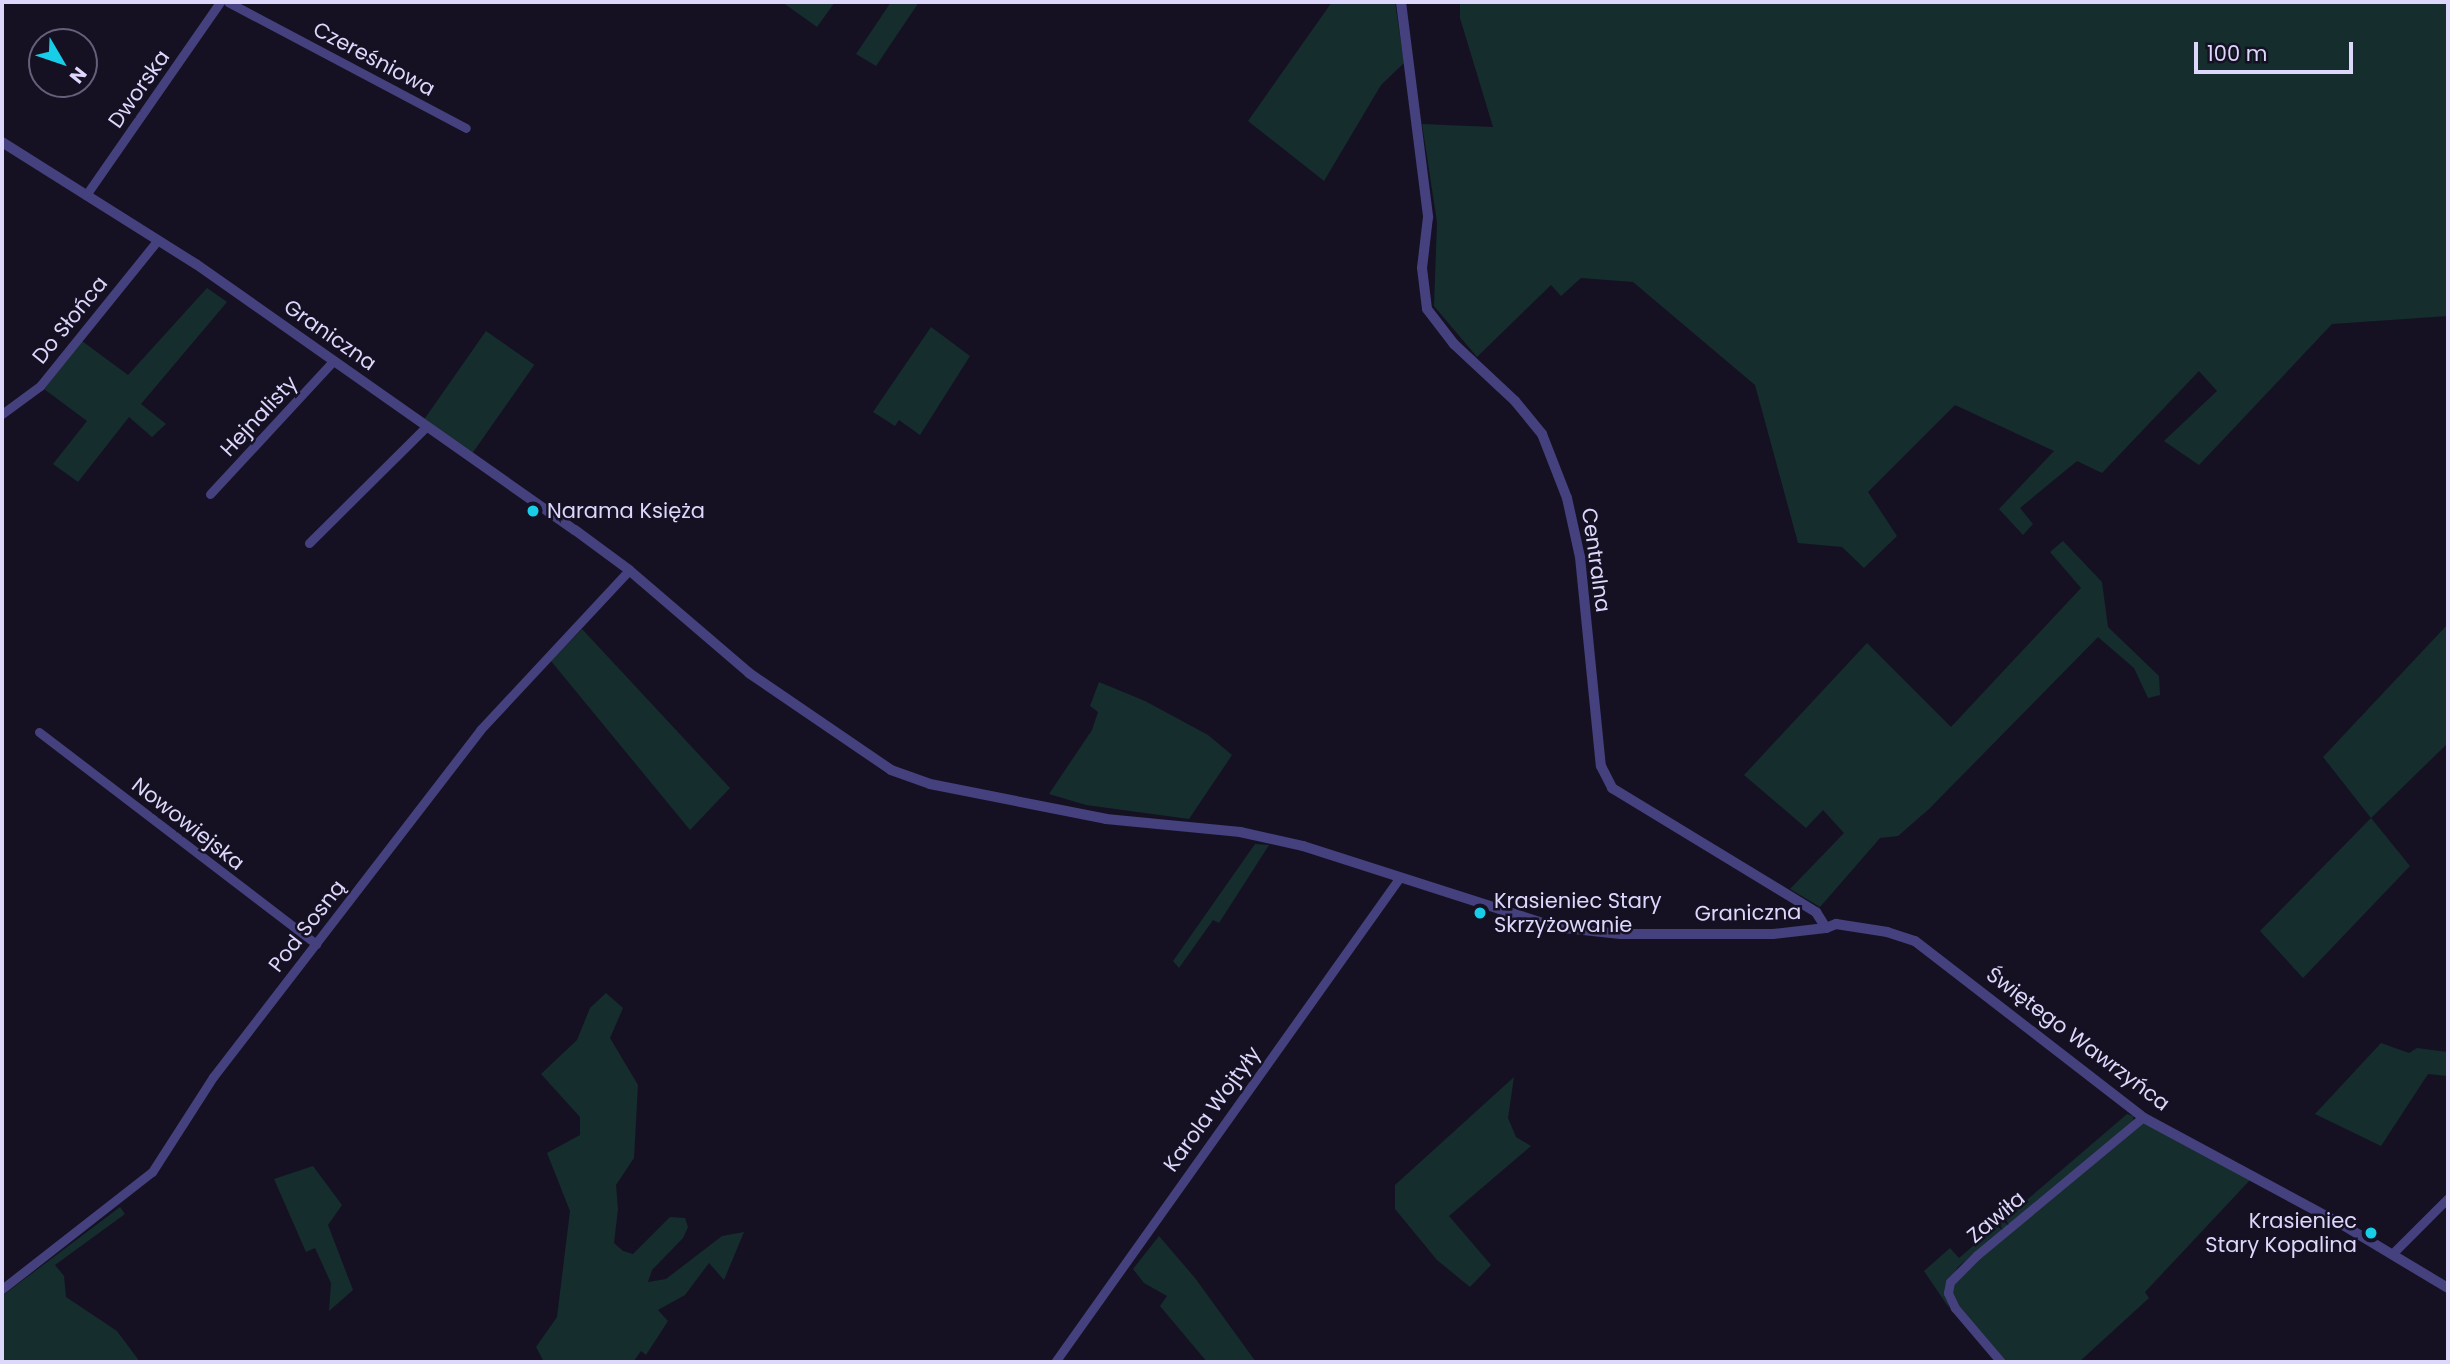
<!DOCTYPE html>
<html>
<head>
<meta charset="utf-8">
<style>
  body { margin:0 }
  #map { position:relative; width:2450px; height:1364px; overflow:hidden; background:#151123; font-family:Poppins,sans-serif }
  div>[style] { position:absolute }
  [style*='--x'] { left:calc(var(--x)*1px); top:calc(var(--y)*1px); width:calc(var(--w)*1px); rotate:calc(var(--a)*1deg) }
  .green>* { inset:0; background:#152d2d; transform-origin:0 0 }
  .minor>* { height:9px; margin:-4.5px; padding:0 4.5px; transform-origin:4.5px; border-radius:4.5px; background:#45417e }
  .tertiary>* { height:10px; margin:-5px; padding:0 5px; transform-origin:5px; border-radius:5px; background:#45417e }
  .dots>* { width:19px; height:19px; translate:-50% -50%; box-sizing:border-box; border:4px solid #151123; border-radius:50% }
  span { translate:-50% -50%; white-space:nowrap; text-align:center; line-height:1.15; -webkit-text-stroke:5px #151123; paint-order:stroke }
  .street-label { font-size:21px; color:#dcd7fb }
  .poi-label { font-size:21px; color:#dcd7fb }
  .left { translate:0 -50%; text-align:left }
  .right { translate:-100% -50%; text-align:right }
  .frame { position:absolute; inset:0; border:4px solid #dcd7fb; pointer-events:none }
  .north { position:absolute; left:28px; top:28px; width:70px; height:70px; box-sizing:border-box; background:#151123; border:2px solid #656079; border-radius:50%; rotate:129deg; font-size:19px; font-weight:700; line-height:28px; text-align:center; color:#dcd7fb }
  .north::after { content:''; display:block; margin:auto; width:24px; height:32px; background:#17cde7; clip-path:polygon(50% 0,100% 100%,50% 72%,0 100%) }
  .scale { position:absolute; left:2194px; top:42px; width:159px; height:32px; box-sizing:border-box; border:4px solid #dcd7fb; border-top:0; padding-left:9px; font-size:21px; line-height:24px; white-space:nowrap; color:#dcd7fb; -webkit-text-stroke:5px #151123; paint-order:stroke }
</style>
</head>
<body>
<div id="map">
  <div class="green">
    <div style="clip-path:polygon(782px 2px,835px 2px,817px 27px)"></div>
    <div style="clip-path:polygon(891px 2px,919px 2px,876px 66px,856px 54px)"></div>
    <div style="clip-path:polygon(1332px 2px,1395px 2px,1404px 63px,1381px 85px,1324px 181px,1248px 121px)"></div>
    <div style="clip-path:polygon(1460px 2px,2448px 2px,2448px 316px,2332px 324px,2199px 465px,2164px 441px,2217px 391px,2199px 371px,2102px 473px,2077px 461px,2020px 508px,2033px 524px,2023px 535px,1999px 509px,2054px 451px,1955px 405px,1868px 492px,1897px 536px,1864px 568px,1842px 547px,1798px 543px,1755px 385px,1633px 282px,1581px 278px,1561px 296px,1551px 285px,1477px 357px,1434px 306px,1437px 222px,1422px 124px,1493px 127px,1460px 18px)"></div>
    <div style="clip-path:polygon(207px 288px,227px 302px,141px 404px,166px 424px,152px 437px,129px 417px,78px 482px,53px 464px,87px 421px,44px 389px,82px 341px,128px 375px)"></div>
    <div style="clip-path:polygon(931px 327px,970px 356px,920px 435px,899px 420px,895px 426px,873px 412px)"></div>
    <div style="left:486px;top:331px;width:59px;height:108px;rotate:35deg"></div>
    <div style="clip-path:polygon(2063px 541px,2102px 582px,2108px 627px,2159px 676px,2160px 695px,2148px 698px,2134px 668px,2098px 637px,1929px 809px,1898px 836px,1880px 838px,1820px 907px,1790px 889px,1844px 833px,1823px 810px,1806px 828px,1744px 775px,1867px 643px,1951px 727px,2081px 588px,2050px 552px)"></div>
    <div style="clip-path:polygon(2448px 624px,2448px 743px,2371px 818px,2410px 866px,2303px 978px,2260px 931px,2371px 818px,2323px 757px)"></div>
    <div style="clip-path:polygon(582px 629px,730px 788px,690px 830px,551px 661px)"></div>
    <div style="clip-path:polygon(1099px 682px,1145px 701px,1208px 735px,1232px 755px,1189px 819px,1086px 805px,1049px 794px,1092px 730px,1098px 712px,1090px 706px)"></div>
    <div style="clip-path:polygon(1255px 844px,1269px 845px,1219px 923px,1213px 920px,1179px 968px,1173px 961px)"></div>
    <div style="clip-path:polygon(606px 993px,623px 1008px,610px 1038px,638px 1085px,634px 1158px,616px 1185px,618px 1209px,614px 1243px,623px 1251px,633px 1254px,670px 1217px,685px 1218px,688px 1227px,683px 1238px,652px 1270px,648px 1282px,666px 1279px,722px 1236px,744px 1232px,724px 1280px,709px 1263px,685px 1295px,658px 1310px,668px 1321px,646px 1355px,641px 1351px,633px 1362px,544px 1362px,536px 1347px,557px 1317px,570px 1211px,547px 1153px,580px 1135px,580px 1117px,541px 1074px,577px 1040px,590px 1008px)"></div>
    <div style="clip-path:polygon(2381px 1043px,2409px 1053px,2417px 1048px,2448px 1052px,2448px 1076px,2428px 1074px,2381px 1146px,2315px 1114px)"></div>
    <div style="clip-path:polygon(1514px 1077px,1508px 1118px,1516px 1137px,1531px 1146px,1449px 1216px,1491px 1265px,1470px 1287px,1437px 1260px,1395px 1209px,1395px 1185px)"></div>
    <div style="clip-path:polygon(2127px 1114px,2133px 1116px,2134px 1123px,1958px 1267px,1945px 1287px,1949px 1308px,1924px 1271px,1950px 1248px,1959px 1258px)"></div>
    <div style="clip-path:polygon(2142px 1122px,2250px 1180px,2145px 1292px,2149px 1298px,2079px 1362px,2006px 1362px,1956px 1306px,1951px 1291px,1957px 1276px)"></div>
    <div style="clip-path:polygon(313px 1166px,342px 1205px,328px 1225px,353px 1290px,329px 1311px,331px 1283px,315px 1248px,306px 1252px,274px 1179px)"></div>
    <div style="clip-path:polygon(120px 1207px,125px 1214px,55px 1265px,64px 1276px,66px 1297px,117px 1331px,140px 1362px,5px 1362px,2px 1359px,2px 1296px)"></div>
    <div style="clip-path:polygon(1159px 1236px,1195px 1278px,1256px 1362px,1207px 1362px,1160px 1306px,1167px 1296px,1144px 1283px,1133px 1269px)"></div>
  </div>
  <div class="minor">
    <div style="--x:228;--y:2;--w:269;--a:27.9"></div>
    <div style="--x:86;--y:195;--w:235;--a:-55.2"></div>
    <div style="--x:2;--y:414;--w:47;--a:-36.4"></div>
    <div style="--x:40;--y:386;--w:188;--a:-51.1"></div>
    <div style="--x:210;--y:494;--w:181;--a:-47.2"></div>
    <div style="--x:309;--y:543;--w:165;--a:-44.8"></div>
    <div style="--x:39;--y:732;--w:349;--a:37.4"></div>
    <div style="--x:2393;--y:1253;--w:78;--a:-45"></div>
    <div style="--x:2;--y:1289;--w:190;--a:-38"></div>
    <div style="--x:152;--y:1172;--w:113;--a:-57.3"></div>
    <div style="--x:213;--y:1077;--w:438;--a:-52.4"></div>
    <div style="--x:480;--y:730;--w:219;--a:-47"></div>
    <div style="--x:1055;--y:1362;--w:595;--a:-54.57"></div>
    <div style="--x:2001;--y:1362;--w:71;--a:-130.4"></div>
    <div style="--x:1955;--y:1308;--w:17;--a:-115"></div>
    <div style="--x:1948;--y:1293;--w:11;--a:-80"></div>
    <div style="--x:1950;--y:1282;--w:38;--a:-45"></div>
    <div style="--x:1977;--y:1255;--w:216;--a:-39.7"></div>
  </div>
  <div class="tertiary">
    <div style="--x:1401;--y:2;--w:217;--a:82.8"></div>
    <div style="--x:1428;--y:217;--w:51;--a:96.7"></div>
    <div style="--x:1422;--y:268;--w:41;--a:83"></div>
    <div style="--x:1427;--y:309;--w:44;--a:52.4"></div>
    <div style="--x:1454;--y:344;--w:83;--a:43.1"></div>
    <div style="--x:1515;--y:401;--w:43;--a:50.7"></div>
    <div style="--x:1542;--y:434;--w:69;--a:68.7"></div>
    <div style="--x:1567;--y:498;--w:60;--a:77.6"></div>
    <div style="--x:1580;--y:557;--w:210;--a:84.3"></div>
    <div style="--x:1601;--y:766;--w:25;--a:63"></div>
    <div style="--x:1612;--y:788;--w:239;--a:31.3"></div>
    <div style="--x:1816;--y:912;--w:19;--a:58"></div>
    <div style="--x:2;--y:142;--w:229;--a:32.2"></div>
    <div style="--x:196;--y:264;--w:463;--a:35.1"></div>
    <div style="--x:575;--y:530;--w:67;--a:36.5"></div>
    <div style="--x:629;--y:570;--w:158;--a:40.6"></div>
    <div style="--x:749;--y:673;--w:172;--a:34.3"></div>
    <div style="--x:891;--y:770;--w:41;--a:19.7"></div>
    <div style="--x:930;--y:784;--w:179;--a:11.2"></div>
    <div style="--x:1106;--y:819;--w:135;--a:5.5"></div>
    <div style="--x:1240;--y:832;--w:65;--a:12.5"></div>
    <div style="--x:1303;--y:846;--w:265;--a:17.8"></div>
    <div style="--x:1555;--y:927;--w:66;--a:6.1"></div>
    <div style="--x:1621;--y:934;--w:152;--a:0"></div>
    <div style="--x:1773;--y:934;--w:53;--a:-6.5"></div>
    <div style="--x:1826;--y:928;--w:11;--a:-22"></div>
    <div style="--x:1836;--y:924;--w:52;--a:8.9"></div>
    <div style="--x:1887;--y:932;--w:29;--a:18"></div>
    <div style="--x:1915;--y:941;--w:289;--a:37.7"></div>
    <div style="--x:2144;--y:1118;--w:226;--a:28.3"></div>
    <div style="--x:2343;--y:1225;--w:122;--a:31"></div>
  </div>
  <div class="dots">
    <div style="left:533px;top:511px;background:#17cde7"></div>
    <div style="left:1480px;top:913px;background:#17cde7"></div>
    <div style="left:2371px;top:1233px;background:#17cde7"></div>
  </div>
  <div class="street-label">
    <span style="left:374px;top:59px;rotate:28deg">Czereśniowa</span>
    <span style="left:139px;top:89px;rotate:-55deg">Dworska</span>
    <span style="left:70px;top:320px;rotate:-51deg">Do Słońca</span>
    <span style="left:330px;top:335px;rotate:35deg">Graniczna</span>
    <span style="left:259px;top:416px;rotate:-47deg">Hejnalisty</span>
    <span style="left:1596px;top:560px;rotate:82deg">Centralna</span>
    <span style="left:188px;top:824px;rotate:38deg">Nowowiejska</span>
    <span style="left:1748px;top:913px;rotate:-1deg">Graniczna</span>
    <span style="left:307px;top:926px;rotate:-52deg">Pod Sosną</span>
    <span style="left:2078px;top:1039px;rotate:37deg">Świętego Wawrzyńca</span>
    <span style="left:1212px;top:1109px;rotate:-54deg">Karola Wojtyły</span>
    <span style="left:1996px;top:1217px;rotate:-40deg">Zawiła</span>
  </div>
  <div class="poi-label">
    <span class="left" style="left:547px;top:511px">Narama Księża</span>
    <span class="left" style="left:1494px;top:913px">Krasieniec Stary<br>Skrzyżowanie</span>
    <span class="right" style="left:2357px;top:1233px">Krasieniec<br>Stary Kopalina</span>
  </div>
  <div class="frame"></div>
  <div class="north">N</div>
  <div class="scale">100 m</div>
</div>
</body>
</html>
